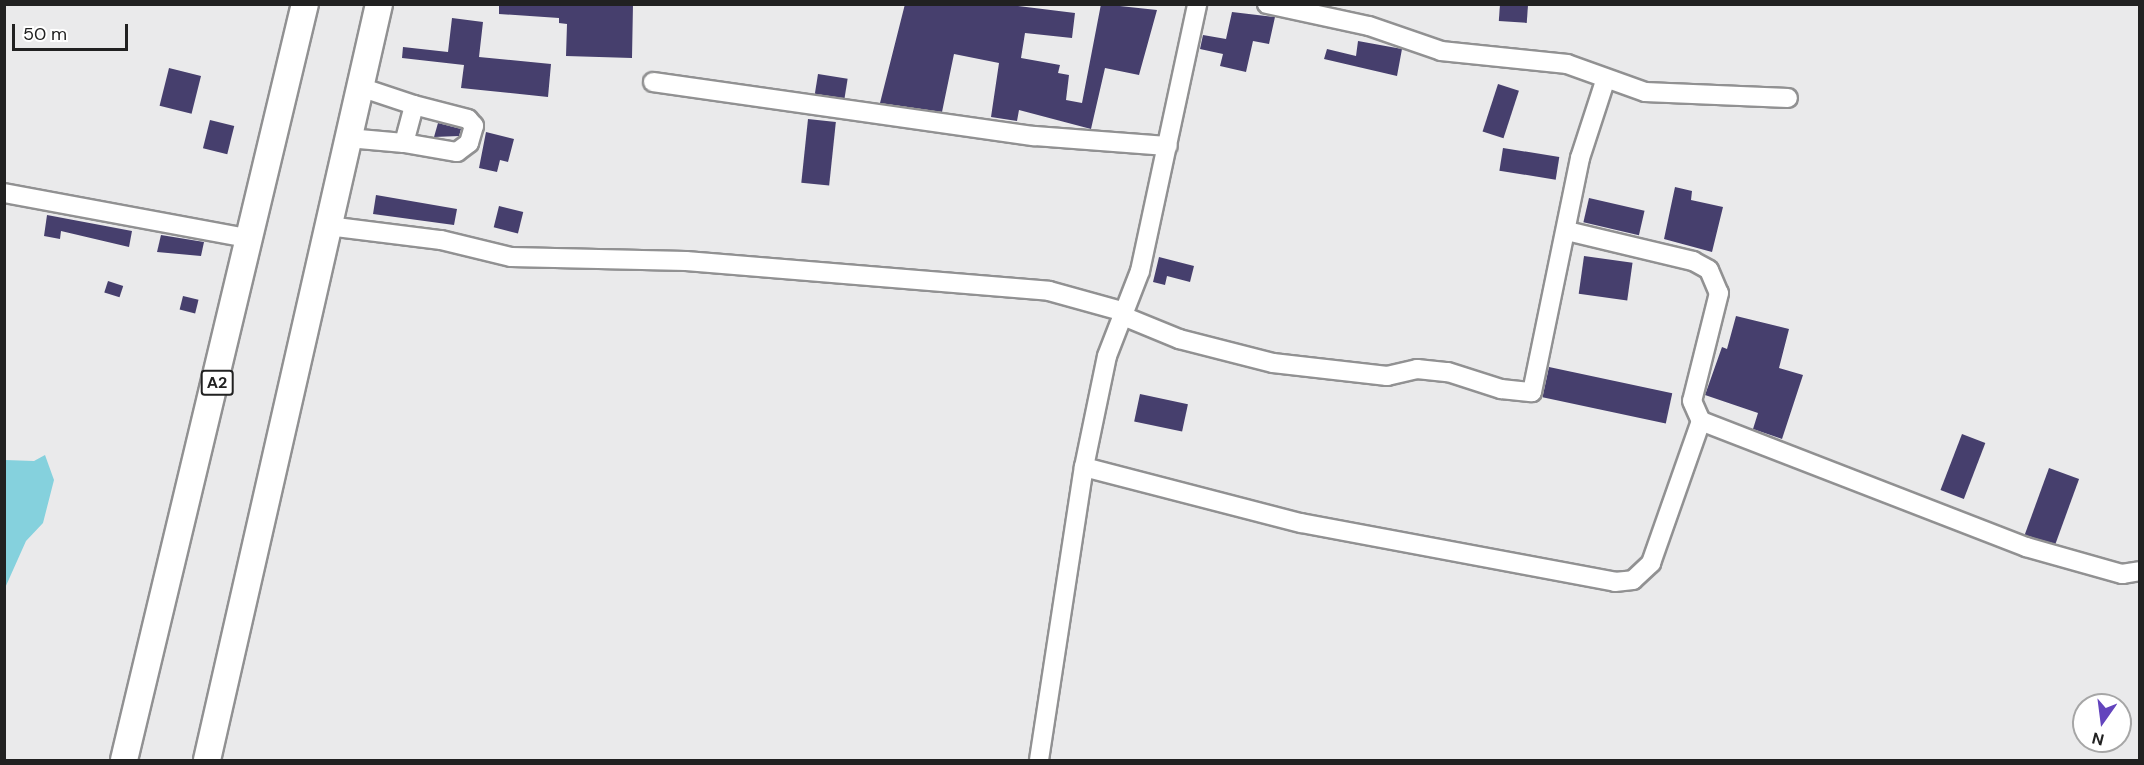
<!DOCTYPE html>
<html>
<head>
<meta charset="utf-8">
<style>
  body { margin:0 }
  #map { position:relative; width:2144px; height:765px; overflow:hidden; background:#eaeaeb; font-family:"DM Sans",sans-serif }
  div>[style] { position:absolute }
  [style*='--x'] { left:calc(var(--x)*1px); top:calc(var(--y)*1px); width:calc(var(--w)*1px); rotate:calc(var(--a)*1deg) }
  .water>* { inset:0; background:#85d1dd }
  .building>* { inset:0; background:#463f6d; transform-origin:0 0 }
  .roads { filter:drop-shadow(2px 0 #919192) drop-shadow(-2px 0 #919192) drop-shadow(0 2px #919192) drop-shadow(0 -2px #919192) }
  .minor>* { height:18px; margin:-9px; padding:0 9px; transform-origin:9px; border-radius:9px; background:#fff }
  .highway>* { height:26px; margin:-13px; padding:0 13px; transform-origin:13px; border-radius:13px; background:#fff }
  span { translate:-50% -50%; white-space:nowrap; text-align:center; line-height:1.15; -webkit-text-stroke:6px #fff; paint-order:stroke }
  .shield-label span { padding:2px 4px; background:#fff; border:2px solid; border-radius:4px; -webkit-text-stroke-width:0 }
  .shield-label { font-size:16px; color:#212121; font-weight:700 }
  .frame { position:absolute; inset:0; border:6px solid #212121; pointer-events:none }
  .north { position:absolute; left:2072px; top:693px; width:60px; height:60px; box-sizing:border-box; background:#fff; border:2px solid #a6a6a6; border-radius:50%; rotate:194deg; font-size:16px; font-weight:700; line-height:24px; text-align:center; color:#212121 }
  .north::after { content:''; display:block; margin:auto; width:21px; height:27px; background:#6344bd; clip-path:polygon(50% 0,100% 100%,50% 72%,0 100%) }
  .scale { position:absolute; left:12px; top:24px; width:116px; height:27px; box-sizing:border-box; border:3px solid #212121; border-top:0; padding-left:8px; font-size:18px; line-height:21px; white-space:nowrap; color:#212121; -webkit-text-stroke:4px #fff; paint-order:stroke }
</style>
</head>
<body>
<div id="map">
  <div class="water">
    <div style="clip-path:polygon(45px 455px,54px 480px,43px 523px,26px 541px,5px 588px,5px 460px,34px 461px)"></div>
  </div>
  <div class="building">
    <div style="clip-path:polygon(499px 4px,633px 4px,632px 58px,566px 56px,567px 24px,559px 23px,559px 18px,499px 14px)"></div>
    <div style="clip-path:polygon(905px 4px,1009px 5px,1075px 13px,1072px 38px,1025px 33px,1021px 58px,1060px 65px,1058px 73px,1069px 75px,1066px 100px,1082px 103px,1101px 4px,1157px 10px,1139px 75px,1105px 68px,1091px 129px,1019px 110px,1017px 121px,991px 117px,999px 63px,954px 54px,942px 112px,880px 103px)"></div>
    <div style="left:1500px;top:4px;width:28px;height:17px;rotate:4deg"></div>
    <div style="clip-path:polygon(1232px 12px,1275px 17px,1269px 44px,1253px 41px,1246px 72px,1220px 66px,1223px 54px,1200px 49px,1203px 35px,1226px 39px)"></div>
    <div style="clip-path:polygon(452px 18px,483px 22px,479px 57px,551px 64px,548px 97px,461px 88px,464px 65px,402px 58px,403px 47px,448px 52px)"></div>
    <div style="clip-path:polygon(1358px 41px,1402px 49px,1397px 76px,1324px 59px,1327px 49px,1356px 56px)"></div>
    <div style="left:169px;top:68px;width:33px;height:39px;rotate:14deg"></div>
    <div style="left:818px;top:74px;width:30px;height:20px;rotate:9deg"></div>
    <div style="left:1498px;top:84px;width:22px;height:50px;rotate:18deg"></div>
    <div style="left:808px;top:119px;width:28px;height:64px;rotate:6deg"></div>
    <div style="left:210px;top:120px;width:25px;height:29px;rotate:14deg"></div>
    <div style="clip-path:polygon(438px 123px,461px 129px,459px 136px,434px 137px)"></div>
    <div style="clip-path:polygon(486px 132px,514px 139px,508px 162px,500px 160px,497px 172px,479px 168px)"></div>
    <div style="left:1503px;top:148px;width:57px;height:23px;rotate:9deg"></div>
    <div style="clip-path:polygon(1675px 187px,1692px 191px,1691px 200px,1723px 207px,1712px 252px,1664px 239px)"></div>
    <div style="clip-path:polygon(376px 195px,457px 209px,454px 225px,373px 214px)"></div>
    <div style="left:1589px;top:198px;width:57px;height:25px;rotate:13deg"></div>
    <div style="left:499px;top:206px;width:25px;height:22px;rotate:14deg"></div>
    <div style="clip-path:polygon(47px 215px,132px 231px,129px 247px,61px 231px,60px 239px,44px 236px)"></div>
    <div style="clip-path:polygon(161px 235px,204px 242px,201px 256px,157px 252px)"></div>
    <div style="left:1584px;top:256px;width:49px;height:38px;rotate:8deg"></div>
    <div style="clip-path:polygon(1159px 257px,1194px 266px,1190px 282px,1167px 276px,1165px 285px,1153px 282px)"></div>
    <div style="left:108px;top:281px;width:16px;height:12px;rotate:18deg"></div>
    <div style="left:183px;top:296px;width:16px;height:14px;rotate:14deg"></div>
    <div style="clip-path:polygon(1736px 316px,1789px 329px,1779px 368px,1803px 375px,1782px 439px,1753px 429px,1758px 413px,1705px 395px,1722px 347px,1727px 349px)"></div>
    <div style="left:1549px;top:367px;width:126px;height:31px;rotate:12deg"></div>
    <div style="left:1140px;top:394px;width:49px;height:28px;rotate:12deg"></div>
    <div style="left:1962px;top:434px;width:25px;height:60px;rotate:21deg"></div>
    <div style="left:2049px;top:468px;width:32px;height:71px;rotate:20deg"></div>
  </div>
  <div class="roads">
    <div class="minor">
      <div style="--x:1267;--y:4;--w:104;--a:12.2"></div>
      <div style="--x:1369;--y:26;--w:76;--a:19.1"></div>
      <div style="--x:1441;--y:51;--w:127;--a:5.9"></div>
      <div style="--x:1567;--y:64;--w:83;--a:19.7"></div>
      <div style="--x:1645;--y:92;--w:143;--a:2.4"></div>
      <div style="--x:653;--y:82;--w:385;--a:8.1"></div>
      <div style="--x:1034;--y:136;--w:134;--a:4.3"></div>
      <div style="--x:348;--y:138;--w:56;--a:5.1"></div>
      <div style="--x:404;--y:143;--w:39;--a:-75"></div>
      <div style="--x:414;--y:105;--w:57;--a:-161.6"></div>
      <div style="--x:404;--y:143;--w:54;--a:9.6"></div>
      <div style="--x:457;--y:152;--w:15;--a:-37"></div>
      <div style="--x:469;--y:143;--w:18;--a:-74"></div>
      <div style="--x:474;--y:126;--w:9;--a:-131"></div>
      <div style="--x:468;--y:119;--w:56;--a:-165.5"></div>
      <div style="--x:4;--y:193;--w:251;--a:10.5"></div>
      <div style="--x:328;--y:226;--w:114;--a:7.1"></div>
      <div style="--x:441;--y:240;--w:72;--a:13.7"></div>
      <div style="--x:511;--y:257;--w:175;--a:1.3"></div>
      <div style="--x:686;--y:261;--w:364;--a:4.7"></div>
      <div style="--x:1049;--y:291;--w:75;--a:15.5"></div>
      <div style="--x:1567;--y:231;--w:130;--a:13.4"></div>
      <div style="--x:1693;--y:261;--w:18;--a:29"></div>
      <div style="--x:1709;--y:270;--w:25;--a:67"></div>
      <div style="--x:1719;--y:293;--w:111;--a:104"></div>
      <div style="--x:1692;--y:401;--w:22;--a:66"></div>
      <div style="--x:1701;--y:421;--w:349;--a:21.2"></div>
      <div style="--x:2026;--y:547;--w:100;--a:15.7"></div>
      <div style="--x:2122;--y:574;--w:18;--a:-9"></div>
      <div style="--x:1123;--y:316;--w:61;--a:22.3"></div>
      <div style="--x:1179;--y:339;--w:97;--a:14.3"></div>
      <div style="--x:1273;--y:363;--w:115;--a:6.5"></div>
      <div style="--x:1387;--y:376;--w:31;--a:-13"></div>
      <div style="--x:1417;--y:369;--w:31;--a:6"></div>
      <div style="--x:1448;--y:372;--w:56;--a:17.8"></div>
      <div style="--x:1501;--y:389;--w:31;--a:6"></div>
      <div style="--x:1532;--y:392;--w:239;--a:-78.4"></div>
      <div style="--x:1580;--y:158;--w:81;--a:-72"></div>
      <div style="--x:1084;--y:467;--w:224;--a:14.5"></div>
      <div style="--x:1301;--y:523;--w:319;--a:10.6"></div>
      <div style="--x:1615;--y:582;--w:18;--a:-6"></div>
      <div style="--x:1633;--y:580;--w:25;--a:-43"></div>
      <div style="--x:1651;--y:563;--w:151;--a:-70.6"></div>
      <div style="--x:1039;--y:760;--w:296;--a:-81.3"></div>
      <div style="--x:1084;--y:467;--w:113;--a:-78.3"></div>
      <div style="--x:1107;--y:356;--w:91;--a:-68.8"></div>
      <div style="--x:1140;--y:271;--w:273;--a:-77.9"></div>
    </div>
    <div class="highway">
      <div style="--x:124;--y:760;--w:777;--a:-76.54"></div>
      <div style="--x:207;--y:760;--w:775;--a:-77.18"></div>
    </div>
  </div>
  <div class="shield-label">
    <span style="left:217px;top:383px">A2</span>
  </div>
  <div class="frame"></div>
  <div class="north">N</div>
  <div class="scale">50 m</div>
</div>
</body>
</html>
